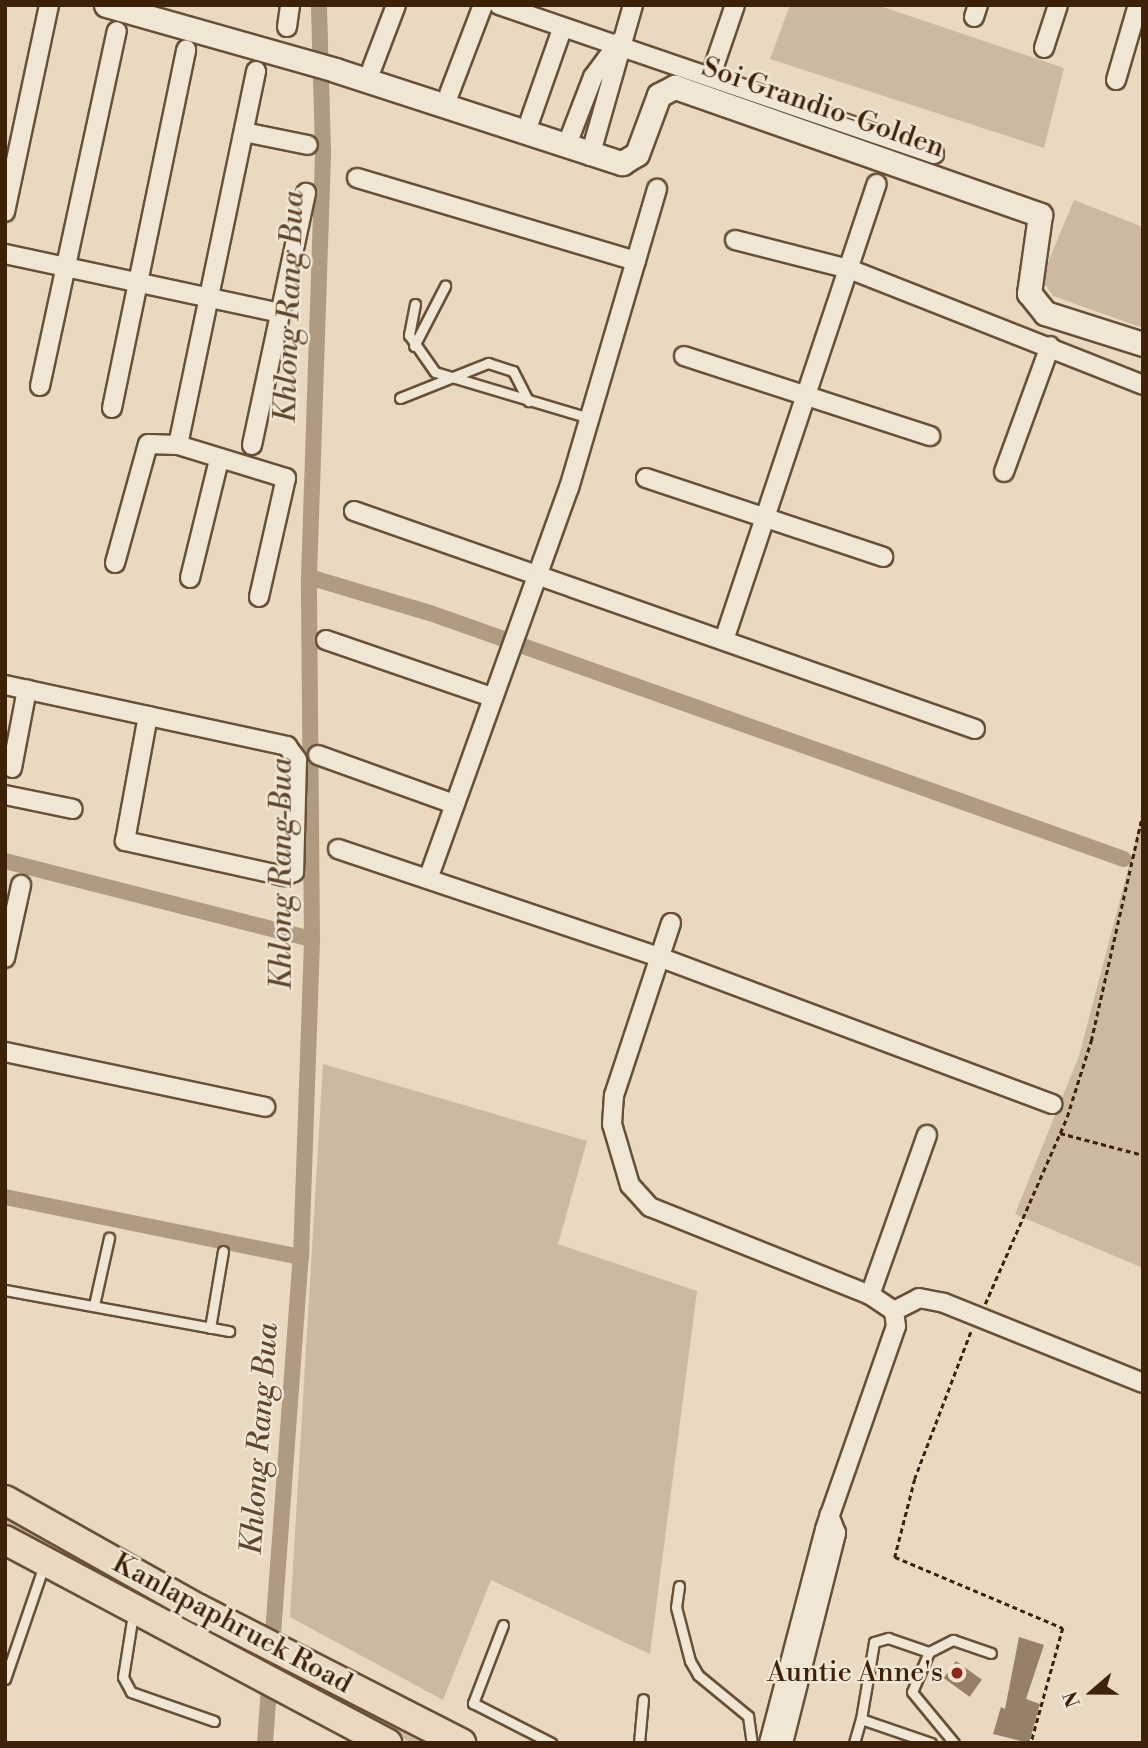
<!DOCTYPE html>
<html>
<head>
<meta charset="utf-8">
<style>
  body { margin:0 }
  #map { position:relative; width:1148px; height:1748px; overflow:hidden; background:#e8d9c0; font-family:"Libre Bodoni",serif }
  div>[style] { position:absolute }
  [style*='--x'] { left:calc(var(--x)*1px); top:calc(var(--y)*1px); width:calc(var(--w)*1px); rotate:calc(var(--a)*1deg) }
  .green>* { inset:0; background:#cbbaa1 }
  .canal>* { height:16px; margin:-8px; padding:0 8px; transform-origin:8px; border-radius:8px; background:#ae9b81 }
  .building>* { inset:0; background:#968168; transform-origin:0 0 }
  .path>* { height:2.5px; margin-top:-1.25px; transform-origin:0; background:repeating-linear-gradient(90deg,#3e2208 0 5px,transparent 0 8.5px) }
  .roads { filter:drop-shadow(2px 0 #685036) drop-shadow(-2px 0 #685036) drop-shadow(0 2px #685036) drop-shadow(0 -2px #685036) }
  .service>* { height:9px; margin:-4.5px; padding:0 4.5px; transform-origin:4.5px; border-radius:4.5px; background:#f0e6d6 }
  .minor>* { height:18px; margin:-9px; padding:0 9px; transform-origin:9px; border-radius:9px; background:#f0e6d6 }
  .tertiary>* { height:23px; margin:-11.5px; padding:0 11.5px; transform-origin:11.5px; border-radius:11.5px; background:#f0e6d6 }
  .primary>* { height:28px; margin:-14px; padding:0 14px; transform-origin:14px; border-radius:14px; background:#e8d9c0 }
  .dots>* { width:19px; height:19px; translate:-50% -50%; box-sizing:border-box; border:4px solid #f0e6d6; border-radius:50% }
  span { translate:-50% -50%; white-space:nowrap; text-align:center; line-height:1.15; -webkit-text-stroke:5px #f0e6d6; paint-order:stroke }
  .street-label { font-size:28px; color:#3e2208 }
  .poi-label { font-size:28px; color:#3e2208 }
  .right { translate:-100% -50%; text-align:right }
  .water-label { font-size:30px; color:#60462c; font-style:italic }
  .frame { position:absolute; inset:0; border:7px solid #3e2208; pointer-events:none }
  .north { position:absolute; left:1057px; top:1657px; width:70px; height:70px; -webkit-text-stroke:5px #f0e6d6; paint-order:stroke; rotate:250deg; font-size:19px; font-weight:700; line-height:28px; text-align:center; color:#3e2208 }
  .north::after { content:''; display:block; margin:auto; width:24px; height:32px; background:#3e2208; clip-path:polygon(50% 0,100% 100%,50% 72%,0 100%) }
</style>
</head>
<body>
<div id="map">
  <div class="green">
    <div style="clip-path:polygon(790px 5px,877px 5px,1064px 68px,1044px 148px,770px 59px)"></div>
    <div style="clip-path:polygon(1074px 200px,1143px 227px,1143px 328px,1053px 296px,1041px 279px)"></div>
    <div style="clip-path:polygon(1143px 812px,1143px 1268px,1015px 1214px,1079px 1056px)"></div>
    <div style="clip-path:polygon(323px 1064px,587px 1141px,558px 1244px,697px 1291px,650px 1654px,491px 1580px,443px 1700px,290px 1617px)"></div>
    <div style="clip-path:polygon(5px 1511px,440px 1743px,412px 1743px,247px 1662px,5px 1530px)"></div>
  </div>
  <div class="canal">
    <div style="--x:309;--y:577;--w:126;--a:16.6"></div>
    <div style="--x:430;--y:613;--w:736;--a:19.52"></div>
    <div style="--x:5;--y:861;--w:317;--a:14.3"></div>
    <div style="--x:5;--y:1197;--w:302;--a:11.5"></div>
    <div style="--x:265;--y:1743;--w:487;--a:-85.8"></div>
    <div style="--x:301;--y:1257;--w:318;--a:-88"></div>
    <div style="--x:312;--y:939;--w:362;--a:-90.5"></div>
    <div style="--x:309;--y:577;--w:427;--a:-88.1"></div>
    <div style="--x:323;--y:150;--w:145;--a:-91.6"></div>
  </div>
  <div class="building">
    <div style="clip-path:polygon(1019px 1637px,1044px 1645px,1026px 1699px,1040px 1704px,1029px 1743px,993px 1734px,1001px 1707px,1005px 1709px)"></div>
    <div style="left:956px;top:1661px;width:32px;height:21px;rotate:36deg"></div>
  </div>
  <div class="path">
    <div style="--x:1060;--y:1133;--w:86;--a:14.8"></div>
    <div style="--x:985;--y:1304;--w:204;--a:-66.3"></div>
    <div style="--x:1067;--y:1117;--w:80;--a:-72.5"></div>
    <div style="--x:1091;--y:1041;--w:234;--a:-77.2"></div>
    <div style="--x:971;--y:1332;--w:157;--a:110.9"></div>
    <div style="--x:915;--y:1479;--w:81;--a:104.4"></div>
    <div style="--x:895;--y:1557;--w:182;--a:22.9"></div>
    <div style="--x:1063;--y:1628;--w:119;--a:105.5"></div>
  </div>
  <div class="roads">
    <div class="service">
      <div style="--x:415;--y:304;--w:32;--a:101"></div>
      <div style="--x:409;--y:335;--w:45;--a:54.9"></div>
      <div style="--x:435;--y:372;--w:161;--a:16.6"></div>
      <div style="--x:414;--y:346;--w:68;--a:-62.7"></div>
      <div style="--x:400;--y:398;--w:95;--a:-21.7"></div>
      <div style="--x:488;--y:363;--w:26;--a:18"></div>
      <div style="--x:513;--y:371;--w:34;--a:63"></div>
      <div style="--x:5;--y:1290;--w:228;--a:10.4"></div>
      <div style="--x:94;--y:1305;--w:69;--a:-77.4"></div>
      <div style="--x:210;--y:1328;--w:78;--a:-80.4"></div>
      <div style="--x:679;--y:1586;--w:21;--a:98"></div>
      <div style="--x:676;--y:1607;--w:56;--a:75.5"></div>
      <div style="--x:690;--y:1661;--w:16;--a:60"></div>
      <div style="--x:698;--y:1675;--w:65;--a:39.4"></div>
      <div style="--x:748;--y:1716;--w:27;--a:82"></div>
      <div style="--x:133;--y:1614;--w:64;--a:99"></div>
      <div style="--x:123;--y:1677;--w:17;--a:62"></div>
      <div style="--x:131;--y:1692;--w:88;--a:19.3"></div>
      <div style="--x:503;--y:1625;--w:84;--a:111"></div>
      <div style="--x:473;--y:1703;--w:88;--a:27.1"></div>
      <div style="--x:929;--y:1652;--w:27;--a:-27"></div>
      <div style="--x:953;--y:1640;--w:40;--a:18.9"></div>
      <div style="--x:5;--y:1679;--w:120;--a:-71.1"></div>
      <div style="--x:861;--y:1719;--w:78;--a:-80.4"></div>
      <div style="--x:874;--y:1642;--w:15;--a:-16"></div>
      <div style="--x:888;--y:1638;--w:43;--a:18.9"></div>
      <div style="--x:929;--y:1652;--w:43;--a:113"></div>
      <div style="--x:912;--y:1692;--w:66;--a:50.5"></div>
      <div style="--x:639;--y:1743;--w:44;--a:-84.8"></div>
      <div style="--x:854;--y:1743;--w:25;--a:-74"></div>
      <div style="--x:861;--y:1719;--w:74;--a:18.9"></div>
    </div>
    <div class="minor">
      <div style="--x:499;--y:5;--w:460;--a:18.9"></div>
      <div style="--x:974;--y:17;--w:13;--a:-72"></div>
      <div style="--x:287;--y:27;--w:22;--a:-82"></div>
      <div style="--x:1044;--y:48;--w:45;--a:-72"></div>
      <div style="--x:372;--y:68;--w:67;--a:-69.1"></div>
      <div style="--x:711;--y:75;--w:74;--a:-71.1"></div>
      <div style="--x:1116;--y:80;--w:78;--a:-73.7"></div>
      <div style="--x:449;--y:94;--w:95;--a:-69.1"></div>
      <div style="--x:530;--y:120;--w:96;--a:-70.6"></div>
      <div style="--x:244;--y:132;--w:65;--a:11.5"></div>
      <div style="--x:566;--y:147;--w:75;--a:-68.9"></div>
      <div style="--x:593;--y:77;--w:44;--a:-53.4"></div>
      <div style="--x:590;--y:156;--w:157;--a:-74.1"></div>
      <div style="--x:357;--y:178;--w:291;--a:16.6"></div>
      <div style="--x:5;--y:212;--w:212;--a:-78"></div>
      <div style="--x:735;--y:240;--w:118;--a:14.3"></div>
      <div style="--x:849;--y:269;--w:316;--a:21.5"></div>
      <div style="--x:5;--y:254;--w:281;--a:12.1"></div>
      <div style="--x:684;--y:356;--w:259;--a:18"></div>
      <div style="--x:40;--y:386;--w:363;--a:-77.8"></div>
      <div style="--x:112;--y:408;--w:366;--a:-78.3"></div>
      <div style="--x:178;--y:445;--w:382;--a:-78.2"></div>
      <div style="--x:252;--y:445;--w:258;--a:-77.9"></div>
      <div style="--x:1004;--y:472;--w:134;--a:-69.9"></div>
      <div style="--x:646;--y:478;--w:250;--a:18.4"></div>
      <div style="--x:354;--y:511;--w:658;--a:19.34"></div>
      <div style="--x:115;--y:563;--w:123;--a:-74.5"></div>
      <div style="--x:148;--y:444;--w:30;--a:2"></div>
      <div style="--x:178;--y:445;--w:113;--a:17"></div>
      <div style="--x:286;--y:478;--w:122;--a:102.8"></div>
      <div style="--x:190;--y:578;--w:122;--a:-76.2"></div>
      <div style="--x:326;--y:640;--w:176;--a:19"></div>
      <div style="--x:724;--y:640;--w:481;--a:-71.5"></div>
      <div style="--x:5;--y:685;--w:289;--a:12.2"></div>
      <div style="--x:287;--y:746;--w:17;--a:54"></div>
      <div style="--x:297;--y:760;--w:112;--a:91.5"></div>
      <div style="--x:294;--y:872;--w:11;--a:158"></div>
      <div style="--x:284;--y:876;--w:163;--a:-167.6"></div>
      <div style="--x:125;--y:841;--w:127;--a:-79.6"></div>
      <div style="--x:318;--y:755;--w:145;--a:19.8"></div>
      <div style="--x:12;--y:768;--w:80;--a:-79.2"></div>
      <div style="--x:5;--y:795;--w:69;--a:11.6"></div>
      <div style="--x:338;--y:849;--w:339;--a:18.6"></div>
      <div style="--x:659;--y:957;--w:420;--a:20.5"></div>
      <div style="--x:428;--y:879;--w:416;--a:-70.2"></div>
      <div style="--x:569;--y:488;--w:312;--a:-73.6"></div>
      <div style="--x:671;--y:923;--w:181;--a:108.3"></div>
      <div style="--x:614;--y:1095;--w:29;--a:94"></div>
      <div style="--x:612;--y:1124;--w:64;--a:73.6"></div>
      <div style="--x:630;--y:1185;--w:30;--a:48"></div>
      <div style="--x:650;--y:1207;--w:237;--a:21.8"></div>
      <div style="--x:5;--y:958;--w:75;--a:-77.6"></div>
      <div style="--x:5;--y:1052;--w:266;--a:11.9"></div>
      <div style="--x:894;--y:1311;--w:28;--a:-27"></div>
      <div style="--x:919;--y:1298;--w:25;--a:11"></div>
      <div style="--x:944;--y:1303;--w:214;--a:21.9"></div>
      <div style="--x:769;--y:1743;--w:221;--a:-75.3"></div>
      <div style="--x:825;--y:1529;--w:215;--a:-70.7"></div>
      <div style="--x:896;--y:1326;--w:15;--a:-98"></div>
      <div style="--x:894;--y:1311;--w:29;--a:-146"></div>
      <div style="--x:870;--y:1295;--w:170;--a:-70.4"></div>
      <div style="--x:783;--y:1743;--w:217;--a:-75.8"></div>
      <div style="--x:836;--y:1533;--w:19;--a:-111"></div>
    </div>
    <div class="tertiary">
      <div style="--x:106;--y:5;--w:238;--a:15.8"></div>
      <div style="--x:335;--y:70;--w:302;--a:18"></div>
      <div style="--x:622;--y:163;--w:17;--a:-31"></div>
      <div style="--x:637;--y:154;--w:63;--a:-69.6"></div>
      <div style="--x:659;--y:95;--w:18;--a:-27"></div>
      <div style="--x:675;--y:87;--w:387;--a:19.3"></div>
      <div style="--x:1040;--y:215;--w:79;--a:98"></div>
      <div style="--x:1029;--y:293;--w:26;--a:51"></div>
      <div style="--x:1045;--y:313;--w:103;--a:17.6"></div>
    </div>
    <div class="primary">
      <div style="--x:5;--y:1500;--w:220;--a:29.4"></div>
      <div style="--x:197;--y:1608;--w:297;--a:27.1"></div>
      <div style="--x:5;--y:1540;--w:433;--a:28"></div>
    </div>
  </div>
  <div class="dots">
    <div style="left:957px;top:1673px;background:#8f2418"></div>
  </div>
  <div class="street-label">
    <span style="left:823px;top:108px;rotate:19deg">Soi Grandio-Golden</span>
    <span style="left:232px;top:1624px;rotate:28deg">Kanlapaphruek Road</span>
  </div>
  <div class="poi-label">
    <span class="right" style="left:943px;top:1673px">Auntie Anne's</span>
  </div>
  <div class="water-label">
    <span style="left:290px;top:307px;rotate:-88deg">Khlong Rang Bua</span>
    <span style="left:282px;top:874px;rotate:-90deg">Khlong Rang Bua</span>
    <span style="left:260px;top:1439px;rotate:-86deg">Khlong Rang Bua</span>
  </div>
  <div class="frame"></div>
  <div class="north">N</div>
</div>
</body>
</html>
